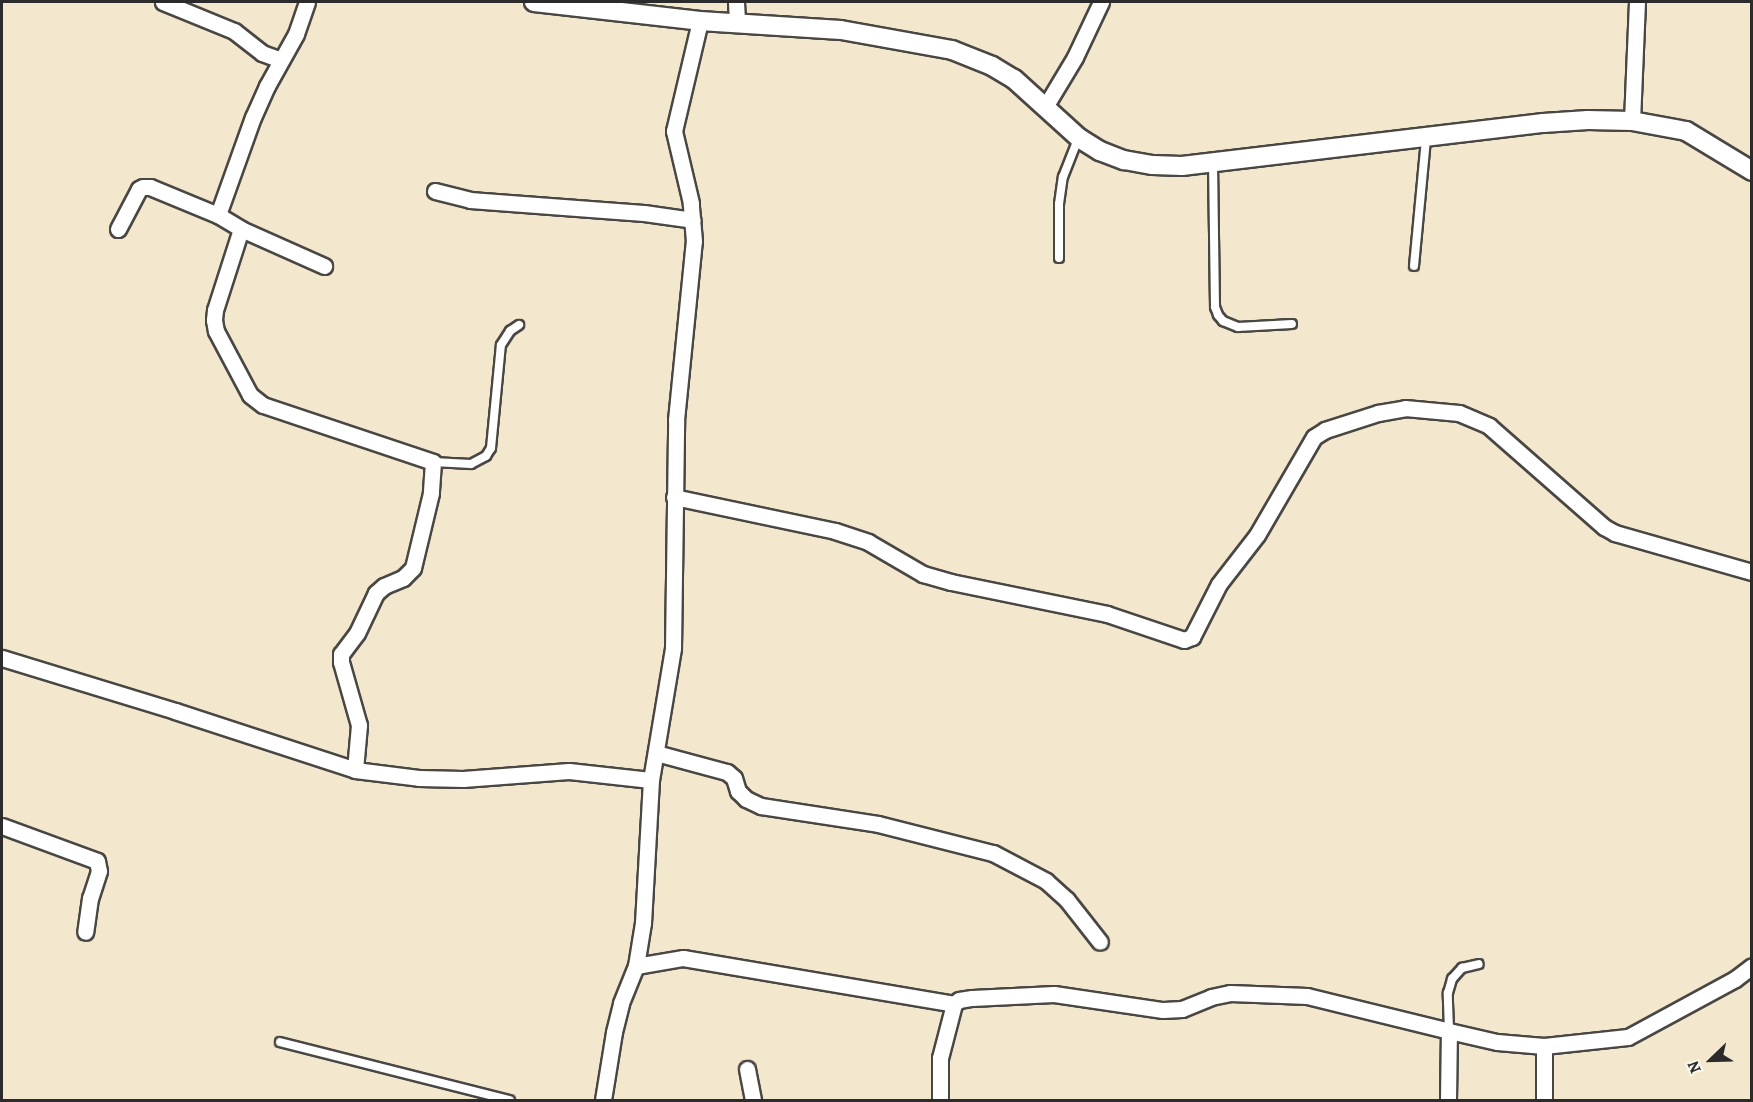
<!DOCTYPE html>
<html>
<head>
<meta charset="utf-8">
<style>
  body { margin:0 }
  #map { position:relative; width:1753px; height:1102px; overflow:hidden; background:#f3e7cd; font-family:Alegreya,serif }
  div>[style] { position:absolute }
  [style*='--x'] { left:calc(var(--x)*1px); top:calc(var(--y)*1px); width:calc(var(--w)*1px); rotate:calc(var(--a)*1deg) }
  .roads { filter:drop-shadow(2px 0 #494743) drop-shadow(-2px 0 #494743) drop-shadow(0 2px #494743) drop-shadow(0 -2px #494743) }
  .service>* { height:8px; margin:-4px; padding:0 4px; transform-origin:4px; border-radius:4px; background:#fff }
  .minor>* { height:15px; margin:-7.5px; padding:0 7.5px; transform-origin:7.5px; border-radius:7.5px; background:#fff }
  .tertiary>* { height:18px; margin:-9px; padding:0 9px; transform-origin:9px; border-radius:9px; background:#fff }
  span { translate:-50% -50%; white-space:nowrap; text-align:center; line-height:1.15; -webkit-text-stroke:6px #fbf7ec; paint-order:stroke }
  .frame { position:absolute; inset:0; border:3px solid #2b2b2b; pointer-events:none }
  .north { position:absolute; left:1681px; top:1030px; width:60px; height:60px; -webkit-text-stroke:4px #fbf7ec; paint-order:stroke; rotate:247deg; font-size:16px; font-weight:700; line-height:24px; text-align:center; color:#2b2b2b }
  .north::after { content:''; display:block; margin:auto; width:21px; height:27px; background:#2b2b2b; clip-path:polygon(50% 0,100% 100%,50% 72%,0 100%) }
</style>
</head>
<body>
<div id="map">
  <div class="roads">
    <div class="service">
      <div style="--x:1213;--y:163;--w:144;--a:89.2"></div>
      <div style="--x:1215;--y:307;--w:9;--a:69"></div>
      <div style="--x:1218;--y:315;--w:8;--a:50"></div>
      <div style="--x:1223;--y:321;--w:16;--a:22"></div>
      <div style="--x:1238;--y:327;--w:54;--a:-3.2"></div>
      <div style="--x:1059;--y:258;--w:54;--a:-90"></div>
      <div style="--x:1059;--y:204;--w:27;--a:-82"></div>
      <div style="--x:1063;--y:177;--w:41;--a:-68.5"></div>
      <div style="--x:1414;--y:266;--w:128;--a:-84.6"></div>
      <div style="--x:433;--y:462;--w:38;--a:3"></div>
      <div style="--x:471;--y:464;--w:17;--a:-28"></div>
      <div style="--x:486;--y:456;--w:9;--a:-58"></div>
      <div style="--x:491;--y:448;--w:103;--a:-84.5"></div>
      <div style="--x:501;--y:345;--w:17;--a:-57"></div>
      <div style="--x:510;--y:331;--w:11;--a:-34"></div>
      <div style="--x:1449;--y:1031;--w:38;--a:-92"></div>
      <div style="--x:1448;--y:993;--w:15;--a:-74"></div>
      <div style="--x:1452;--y:979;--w:15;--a:-48"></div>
      <div style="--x:1462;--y:968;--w:17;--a:-13"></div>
      <div style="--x:280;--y:1042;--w:237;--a:14.2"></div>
    </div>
    <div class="minor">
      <div style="--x:163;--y:2;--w:77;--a:22.2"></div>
      <div style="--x:234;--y:31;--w:36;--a:38"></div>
      <div style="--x:262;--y:53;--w:20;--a:20"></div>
      <div style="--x:307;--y:2;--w:34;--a:109"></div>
      <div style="--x:296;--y:34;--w:60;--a:119.1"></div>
      <div style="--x:267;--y:86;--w:34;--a:114"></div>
      <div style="--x:253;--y:117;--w:104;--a:109.7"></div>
      <div style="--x:218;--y:215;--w:27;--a:31"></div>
      <div style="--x:241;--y:229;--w:91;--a:24"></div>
      <div style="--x:736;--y:2;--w:20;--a:87"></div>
      <div style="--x:1045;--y:107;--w:58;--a:-59"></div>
      <div style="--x:1075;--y:57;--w:61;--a:-64.7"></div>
      <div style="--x:1632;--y:121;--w:119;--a:-87.6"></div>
      <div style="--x:435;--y:191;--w:36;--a:14"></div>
      <div style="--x:470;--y:200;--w:174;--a:4.3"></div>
      <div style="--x:644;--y:213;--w:49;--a:8.1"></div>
      <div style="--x:118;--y:229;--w:45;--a:-62.3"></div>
      <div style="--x:139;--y:189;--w:4;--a:-27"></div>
      <div style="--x:143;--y:187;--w:7;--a:0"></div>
      <div style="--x:150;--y:187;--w:74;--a:22.4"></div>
      <div style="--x:241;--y:229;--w:85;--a:107.8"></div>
      <div style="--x:215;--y:310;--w:10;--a:96"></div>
      <div style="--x:214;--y:320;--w:11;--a:80"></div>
      <div style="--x:216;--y:331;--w:72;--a:62"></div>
      <div style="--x:250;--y:395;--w:16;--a:38"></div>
      <div style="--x:263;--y:405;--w:179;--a:18.5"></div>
      <div style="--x:433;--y:462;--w:31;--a:94"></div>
      <div style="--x:431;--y:493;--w:77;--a:103.5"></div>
      <div style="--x:413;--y:568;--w:14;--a:135"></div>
      <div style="--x:403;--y:578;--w:21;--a:157"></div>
      <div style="--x:384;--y:586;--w:11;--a:139"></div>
      <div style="--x:376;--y:593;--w:44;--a:115.4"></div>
      <div style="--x:357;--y:633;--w:26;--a:127"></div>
      <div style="--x:341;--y:654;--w:8;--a:90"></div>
      <div style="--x:341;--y:662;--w:66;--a:74.1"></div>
      <div style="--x:359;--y:725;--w:45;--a:95.1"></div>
      <div style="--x:674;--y:497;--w:165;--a:11.9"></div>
      <div style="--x:835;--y:531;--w:35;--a:18"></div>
      <div style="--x:868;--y:542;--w:64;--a:30.2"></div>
      <div style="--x:923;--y:574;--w:29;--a:16"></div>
      <div style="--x:951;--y:582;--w:159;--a:11.6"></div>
      <div style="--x:1107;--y:614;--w:81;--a:18.7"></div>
      <div style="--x:1184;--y:640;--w:9;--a:-21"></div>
      <div style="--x:1192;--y:637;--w:59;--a:-63"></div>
      <div style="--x:1219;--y:584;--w:62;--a:-52.2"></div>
      <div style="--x:1257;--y:535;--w:113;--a:-59.8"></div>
      <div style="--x:1314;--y:437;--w:13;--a:-32"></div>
      <div style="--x:1325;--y:430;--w:56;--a:-17.8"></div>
      <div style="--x:1378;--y:413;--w:27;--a:-10"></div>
      <div style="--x:1405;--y:408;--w:54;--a:5.3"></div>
      <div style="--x:1459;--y:413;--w:33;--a:23"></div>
      <div style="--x:1489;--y:426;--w:153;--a:41.3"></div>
      <div style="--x:1604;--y:527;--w:13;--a:29"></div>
      <div style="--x:1615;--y:533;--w:142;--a:15.9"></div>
      <div style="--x:2;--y:658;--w:181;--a:17"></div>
      <div style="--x:175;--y:711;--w:189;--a:18.1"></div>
      <div style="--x:355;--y:770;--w:64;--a:7.1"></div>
      <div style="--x:419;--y:778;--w:44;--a:1.3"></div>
      <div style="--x:463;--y:779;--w:106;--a:-4.3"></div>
      <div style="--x:569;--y:771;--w:82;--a:6.3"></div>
      <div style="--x:656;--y:753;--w:73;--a:15"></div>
      <div style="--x:727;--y:772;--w:9;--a:41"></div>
      <div style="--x:734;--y:778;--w:14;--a:73"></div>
      <div style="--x:738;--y:791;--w:11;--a:45"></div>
      <div style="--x:746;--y:799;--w:17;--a:25"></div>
      <div style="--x:761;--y:806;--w:118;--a:8.7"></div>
      <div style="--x:878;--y:824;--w:119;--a:14.2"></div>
      <div style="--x:993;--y:853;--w:60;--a:27.8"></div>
      <div style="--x:1046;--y:881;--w:28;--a:42"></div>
      <div style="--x:1067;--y:900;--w:53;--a:51.8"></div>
      <div style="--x:2;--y:826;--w:101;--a:20.2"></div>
      <div style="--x:97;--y:861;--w:10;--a:79"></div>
      <div style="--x:99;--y:871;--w:28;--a:108"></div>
      <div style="--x:90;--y:898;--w:34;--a:98"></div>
      <div style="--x:636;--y:966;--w:48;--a:-9.7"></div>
      <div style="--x:683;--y:958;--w:275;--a:9.6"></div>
      <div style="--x:747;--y:1069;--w:32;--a:79"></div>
      <div style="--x:603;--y:1100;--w:69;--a:-80.8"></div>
      <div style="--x:614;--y:1032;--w:30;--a:-76"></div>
      <div style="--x:621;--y:1003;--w:40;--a:-68"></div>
      <div style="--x:636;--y:966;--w:44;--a:-80.8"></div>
      <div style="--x:643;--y:923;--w:143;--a:-86.8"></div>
      <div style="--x:651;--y:780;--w:134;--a:-80.5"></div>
      <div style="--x:673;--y:648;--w:228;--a:-89.2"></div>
      <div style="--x:676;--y:420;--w:180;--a:-84.3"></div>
      <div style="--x:694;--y:241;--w:38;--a:-95"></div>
      <div style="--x:691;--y:203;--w:74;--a:-103.3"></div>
      <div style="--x:674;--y:131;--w:113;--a:-76.7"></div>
      <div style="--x:940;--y:1100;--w:42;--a:-90"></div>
      <div style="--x:940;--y:1058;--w:56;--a:-75.5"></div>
      <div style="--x:954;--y:1004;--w:6;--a:-39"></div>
      <div style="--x:959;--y:1000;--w:13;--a:-9"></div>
      <div style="--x:972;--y:998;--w:82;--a:-2.8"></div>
      <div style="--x:1054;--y:994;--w:110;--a:8.4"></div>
      <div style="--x:1163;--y:1010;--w:19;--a:-3"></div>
      <div style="--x:1182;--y:1009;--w:31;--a:-22"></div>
      <div style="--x:1211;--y:997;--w:19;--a:-12"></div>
      <div style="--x:1230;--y:993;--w:77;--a:2.2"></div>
      <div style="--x:1307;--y:996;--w:146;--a:13.8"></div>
      <div style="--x:1448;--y:1100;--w:69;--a:-89.2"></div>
      <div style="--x:1449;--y:1031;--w:49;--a:12.9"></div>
      <div style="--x:1497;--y:1042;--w:47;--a:4.9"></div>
      <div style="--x:1544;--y:1100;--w:54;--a:-90"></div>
      <div style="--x:1544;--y:1046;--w:84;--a:-6.1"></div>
      <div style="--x:1628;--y:1037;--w:122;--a:-28.5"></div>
      <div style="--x:1735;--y:979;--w:21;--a:-37"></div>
    </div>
    <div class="tertiary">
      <div style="--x:534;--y:2;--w:167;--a:6.5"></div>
      <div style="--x:700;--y:21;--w:141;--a:3.7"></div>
      <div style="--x:841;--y:30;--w:113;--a:10.2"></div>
      <div style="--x:952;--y:50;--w:43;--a:21.8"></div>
      <div style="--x:992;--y:66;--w:26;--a:31"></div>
      <div style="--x:1014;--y:79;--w:88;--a:42.2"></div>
      <div style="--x:1079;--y:138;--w:25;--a:32"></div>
      <div style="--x:1100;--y:151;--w:26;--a:21"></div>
      <div style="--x:1124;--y:160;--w:29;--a:10"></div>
      <div style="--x:1153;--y:165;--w:29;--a:2"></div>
      <div style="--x:1182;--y:166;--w:364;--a:-6.8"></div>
      <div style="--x:1543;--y:123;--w:45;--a:-3.8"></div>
      <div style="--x:1588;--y:120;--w:44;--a:1.3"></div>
      <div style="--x:1632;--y:121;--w:55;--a:10.5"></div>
      <div style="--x:1686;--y:131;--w:77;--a:31.2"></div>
    </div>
  </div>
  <div class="frame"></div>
  <div class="north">N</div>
</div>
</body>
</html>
